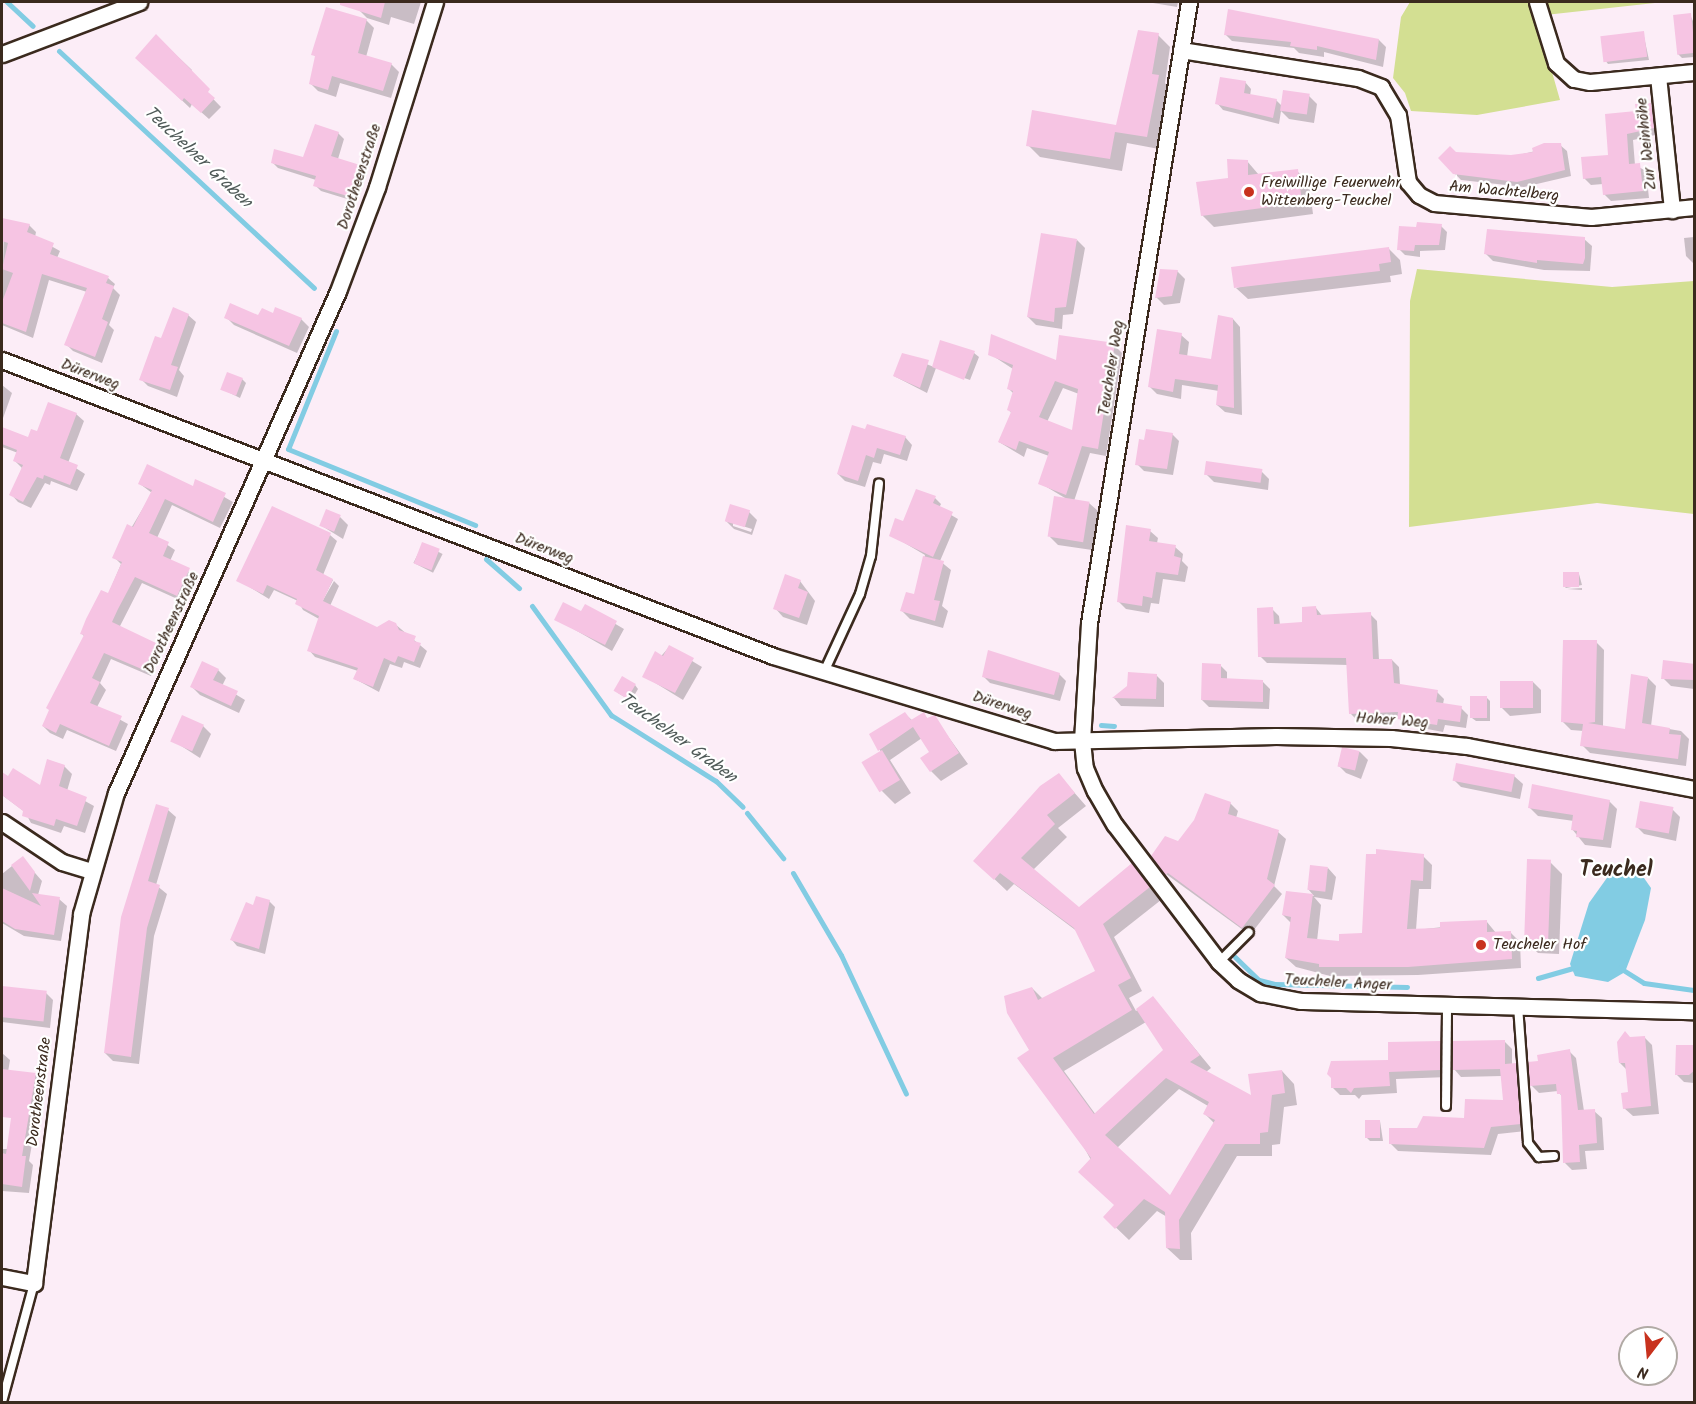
<!DOCTYPE html>
<html>
<head>
<meta charset="utf-8">
<style>
  body { margin:0 }
  #map { position:relative; width:1696px; height:1404px; overflow:hidden; background:#fcedf7; font-family:Kalam,sans-serif }
  div>[style] { position:absolute }
  [style*='--x'] { left:calc(var(--x)*1px); top:calc(var(--y)*1px); width:calc(var(--w)*1px); rotate:calc(var(--a)*1deg) }
  .green>* { inset:0; background:#d3df92 }
  .water>* { inset:0; background:#82cce3 }
  .shadow>* { inset:0; background:#0003; transform-origin:0 0 }
  .stream>* { height:5px; margin:-2.5px; padding:0 2.5px; transform-origin:2.5px; border-radius:2.5px; background:#82cce3 }
  .building>* { inset:0; background:#f6c4e3; transform-origin:0 0 }
  .roads { filter:drop-shadow(2px 0 #3b2a1e) drop-shadow(-2px 0 #3b2a1e) drop-shadow(0 2px #3b2a1e) drop-shadow(0 -2px #3b2a1e) }
  .service>* { height:8px; margin:-4px; padding:0 4px; transform-origin:4px; border-radius:4px; background:#fff }
  .minor>* { height:15px; margin:-7.5px; padding:0 7.5px; transform-origin:7.5px; border-radius:7.5px; background:#fff }
  .dots>* { width:16px; height:16px; translate:-50% -50%; box-sizing:border-box; border:3px solid #fff; border-radius:50% }
  span { translate:-50% -50%; white-space:nowrap; text-align:center; line-height:1.15; -webkit-text-stroke:4.5px #fff; paint-order:stroke }
  .street-label { font-size:16px; color:#3b2a1e }
  .poi-label { font-size:16px; color:#3b2a1e }
  .left { translate:0 -50%; text-align:left }
  .water-label { font-size:18px; color:#505b59; font-style:italic }
  .district-label { font-size:22px; color:#3b2a1e; font-weight:700 }
  .frame { position:absolute; inset:0; border:3px solid #3b2a1e; pointer-events:none }
  .north { position:absolute; left:1618px; top:1326px; width:60px; height:60px; box-sizing:border-box; background:#fff; border:2px solid #b1aaa5; border-radius:50%; rotate:196deg; font-size:16px; font-weight:700; line-height:24px; text-align:center; color:#3b2a1e }
  .north::after { content:''; display:block; margin:auto; width:21px; height:27px; background:#c8321e; clip-path:polygon(50% 0,100% 100%,50% 72%,0 100%) }
</style>
</head>
<body>
<div id="map">
  <div class="green">
    <div style="clip-path:polygon(1410px 2px,1664px 2px,1536px 16px,1560px 100px,1477px 115px,1411px 111px,1405px 93px,1393px 78px,1401px 17px)"></div>
    <div style="clip-path:polygon(1417px 269px,1612px 287px,1694px 281px,1694px 514px,1597px 503px,1409px 527px,1410px 301px)"></div>
  </div>
  <div class="water">
    <div style="clip-path:polygon(1625px 872px,1644px 878px,1651px 888px,1645px 920px,1625px 972px,1608px 982px,1575px 976px,1570px 964px,1589px 903px,1609px 875px)"></div>
  </div>
  <div class="shadow">
    <div style="clip-path:polygon(362px 2px,421px 2px,414px 24px,391px 17px,389px 25px,367px 18px,359px 10px)"></div>
    <div style="clip-path:polygon(1147px 2px,1178px 2px,1177px 7px)"></div>
    <div style="clip-path:polygon(1690px 15px,1694px 23px,1694px 57px,1682px 58px,1678px 54px)"></div>
    <div style="clip-path:polygon(366px 20px,374px 28px,366px 57px,391px 64px,399px 72px,391px 98px,340px 83px,336px 97px,318px 91px,310px 83px,316px 57px,313px 54px)"></div>
    <div style="clip-path:polygon(1643px 32px,1649px 60px,1608px 64px,1605px 60px)"></div>
    <div style="clip-path:polygon(1225px 34px,1379px 40px,1386px 47px,1383px 67px,1324px 52px,1324px 57px,1299px 53px,1294px 48px,1232px 41px)"></div>
    <div style="clip-path:polygon(1158px 35px,1170px 47px,1165px 83px,1170px 89px,1159px 149px,1127px 143px,1122px 171px,1040px 157px,1028px 145px,1117px 127px)"></div>
    <div style="clip-path:polygon(156px 36px,192px 70px,189px 74px,221px 107px,209px 119px,192px 104px,190px 108px,137px 58px)"></div>
    <div style="clip-path:polygon(1245px 82px,1251px 89px,1250px 96px,1276px 100px,1282px 106px,1309px 96px,1317px 104px,1314px 123px,1289px 119px,1281px 111px,1279px 124px,1223px 110px,1217px 103px)"></div>
    <div style="clip-path:polygon(1650px 104px,1657px 111px,1660px 134px,1633px 140px,1635px 165px,1646px 171px,1649px 198px,1611px 201px,1604px 194px,1603px 184px,1591px 185px,1584px 178px,1610px 156px,1637px 112px)"></div>
    <div style="clip-path:polygon(338px 133px,344px 139px,338px 159px,359px 166px,366px 172px,357px 202px,321px 191px,315px 185px,316px 180px,278px 168px,272px 162px,304px 159px)"></div>
    <div style="clip-path:polygon(1560px 145px,1567px 151px,1571px 176px,1524px 187px,1461px 180px,1440px 158px,1456px 154px,1511px 157px)"></div>
    <div style="clip-path:polygon(1247px 161px,1259px 175px,1297px 171px,1309px 183px,1313px 214px,1214px 227px,1202px 215px)"></div>
    <div style="clip-path:polygon(4px 220px,29px 225px,36px 232px,35px 237px,60px 251px,57px 258px,108px 278px,115px 284px,113px 288px,120px 295px,109px 325px,114px 330px,102px 363px,73px 351px,66px 344px,87px 292px,49px 280px,33px 338px,2px 325px)"></div>
    <div style="clip-path:polygon(1441px 226px,1447px 232px,1445px 250px,1420px 251px,1420px 257px,1405px 255px,1399px 249px,1418px 229px)"></div>
    <div style="clip-path:polygon(1694px 237px,1694px 263px,1693px 263px,1686px 256px,1684px 238px)"></div>
    <div style="clip-path:polygon(1584px 239px,1592px 246px,1590px 271px,1544px 270px,1493px 261px,1486px 254px)"></div>
    <div style="clip-path:polygon(1077px 240px,1085px 248px,1073px 314px,1063px 315px,1062px 329px,1036px 325px,1028px 317px)"></div>
    <div style="clip-path:polygon(1388px 248px,1400px 260px,1402px 274px,1390px 276px,1391px 282px,1248px 299px,1236px 288px)"></div>
    <div style="clip-path:polygon(1177px 271px,1185px 279px,1180px 303px,1164px 305px,1156px 297px)"></div>
    <div style="clip-path:polygon(188px 315px,196px 322px,179px 370px,184px 376px,177px 397px,148px 386px,141px 379px,162px 340px)"></div>
    <div style="clip-path:polygon(274px 315px,301px 319px,309px 327px,297px 353px,234px 325px,226px 317px)"></div>
    <div style="clip-path:polygon(1233px 319px,1240px 327px,1242px 415px,1225px 412px,1217px 405px,1219px 391px,1182px 385px,1181px 399px,1157px 394px,1150px 387px,1181px 335px,1189px 342px,1187px 357px,1212px 361px)"></div>
    <div style="clip-path:polygon(evenodd,1114px 345px,1122px 353px,1106px 456px,1090px 453px,1074px 501px,1089px 503px,1098px 511px,1092px 550px,1058px 545px,1050px 537px,1065px 498px,1040px 483px,1049px 456px,1027px 448px,1024px 457px,999px 442px,1012px 414px,1009px 410px,1014px 394px,1009px 389px,1013px 369px,990px 354px,1058px 362px,1114px 345px,1063px 388px,1079px 394px,1073px 432px,1047px 422px,1063px 388px)"></div>
    <div style="clip-path:polygon(974px 353px,979px 357px,970px 380px,936px 368px,927px 393px,894px 376px,903px 355px,934px 367px)"></div>
    <div style="clip-path:polygon(242px 379px,246px 383px,240px 398px,222px 389px)"></div>
    <div style="clip-path:polygon(2px 385px,12px 393px,2px 421px)"></div>
    <div style="clip-path:polygon(76px 414px,84px 421px,68px 463px,85px 474px,77px 491px,51px 481px,50px 485px,45px 483px,31px 508px,18px 502px,11px 494px,22px 468px,15px 461px,18px 453px,2px 447px,2px 429px,29px 439px)"></div>
    <div style="clip-path:polygon(853px 427px,905px 437px,912px 445px,907px 461px,884px 454px,881px 464px,873px 462px,865px 487px,845px 481px,838px 474px)"></div>
    <div style="clip-path:polygon(1172px 434px,1179px 441px,1173px 475px,1144px 471px,1137px 464px)"></div>
    <div style="clip-path:polygon(1261px 471px,1269px 479px,1268px 490px,1214px 482px,1206px 474px)"></div>
    <div style="clip-path:polygon(196px 481px,233px 502px,220px 528px,172px 505px,157px 538px,175px 550px,170px 561px,196px 576px,184px 602px,142px 583px,119px 628px,162px 651px,151px 676px,111px 659px,100px 683px,106px 690px,97px 707px,128px 724px,116px 751px,67px 730px,63px 739px,50px 733px,43px 726px,85px 637px,81px 633px,108px 595px,121px 564px,114px 557px,152px 493px,140px 484px,194px 488px)"></div>
    <div style="clip-path:polygon(935px 498px,941px 504px,939px 508px,958px 519px,940px 561px,951px 570px,942px 606px,948px 611px,943px 628px,910px 619px,902px 611px,915px 596px,925px 555px,891px 535px)"></div>
    <div style="clip-path:polygon(evenodd,749px 512px,757px 520px,752px 535px,734px 529px,726px 521px,749px 512px,733px 523px,752px 529px,751px 532px,733px 526px,733px 523px)"></div>
    <div style="clip-path:polygon(340px 517px,348px 525px,343px 539px,322px 526px)"></div>
    <div style="clip-path:polygon(1150px 531px,1158px 538px,1157px 543px,1175px 547px,1183px 554px,1182px 561px,1188px 567px,1185px 582px,1163px 579px,1159px 604px,1151px 603px,1149px 613px,1126px 609px,1119px 602px)"></div>
    <div style="clip-path:polygon(330px 535px,337px 541px,323px 575px,333px 580px,319px 607px,334px 581px,339px 586px,330px 606px,377px 628px,395px 624px,427px 651px,420px 668px,404px 662px,402px 668px,390px 664px,379px 692px,355px 679px,358px 671px,315px 657px,309px 650px,319px 619px,303px 610px,298px 601px,274px 590px,269px 599px,238px 580px)"></div>
    <div style="left:423px;top:544px;width:22px;height:21px;rotate:27deg"></div>
    <div style="clip-path:polygon(1579px 574px,1582px 585px,1566px 588px,1565px 587px)"></div>
    <div style="clip-path:polygon(800px 581px,815px 601px,807px 625px,783px 617px,775px 608px)"></div>
    <div style="clip-path:polygon(1582px 588px,1582px 590px,1567px 589px)"></div>
    <div style="clip-path:polygon(585px 606px,624px 629px,612px 651px,556px 619px,582px 613px)"></div>
    <div style="clip-path:polygon(1316px 608px,1323px 617px,1370px 614px,1377px 621px,1379px 660px,1392px 660px,1399px 667px,1400px 685px,1437px 692px,1444px 699px,1443px 704px,1461px 708px,1468px 715px,1466px 728px,1445px 725px,1443px 732px,1406px 725px,1399px 718px,1358px 721px,1351px 714px,1348px 665px,1267px 663px,1260px 656px,1272px 609px,1279px 616px,1280px 625px,1304px 623px)"></div>
    <div style="clip-path:polygon(1596px 642px,1604px 650px,1603px 727px,1626px 731px,1648px 678px,1656px 686px,1651px 726px,1681px 731px,1689px 739px,1686px 766px,1590px 753px,1582px 745px,1584px 731px,1571px 730px,1563px 722px)"></div>
    <div style="clip-path:polygon(669px 647px,702px 667px,683px 700px,644px 676px)"></div>
    <div style="clip-path:polygon(1220px 665px,1227px 672px,1227px 680px,1263px 682px,1270px 689px,1269px 709px,1209px 707px,1202px 700px)"></div>
    <div style="clip-path:polygon(1694px 665px,1694px 689px,1671px 686px,1663px 678px)"></div>
    <div style="clip-path:polygon(218px 670px,226px 678px,222px 686px,245px 700px,239px 713px,200px 695px,192px 687px)"></div>
    <div style="clip-path:polygon(1059px 674px,1066px 681px,1060px 701px,990px 683px,983px 676px)"></div>
    <div style="clip-path:polygon(1156px 675px,1164px 683px,1164px 707px,1121px 706px,1114px 698px,1129px 687px)"></div>
    <div style="clip-path:polygon(1533px 682px,1541px 690px,1541px 713px,1510px 716px,1501px 707px)"></div>
    <div style="clip-path:polygon(635px 685px,638px 689px,631px 701px,618px 693px)"></div>
    <div style="clip-path:polygon(1486px 697px,1490px 701px,1490px 721px,1476px 721px,1472px 718px)"></div>
    <div style="clip-path:polygon(905px 714px,913px 721px,923px 714px,928px 719px,934px 717px,968px 764px,941px 781px,931px 771px,931px 753px,922px 738px,890px 760px,911px 793px,895px 804px,882px 791px,881px 752px,871px 735px)"></div>
    <div style="clip-path:polygon(203px 726px,211px 734px,200px 758px,172px 740px)"></div>
    <div style="clip-path:polygon(1343px 749px,1360px 752px,1368px 760px,1361px 779px,1346px 773px,1338px 765px)"></div>
    <div style="clip-path:polygon(64px 766px,72px 774px,67px 791px,94px 806px,85px 833px,64px 826px,61px 833px,31px 823px,25px 812px,2px 795px,2px 775px,41px 787px)"></div>
    <div style="clip-path:polygon(evenodd,1059px 775px,1086px 806px,1058px 828px,1067px 837px,1033px 870px,1079px 908px,1132px 865px,1161px 900px,1114px 937px,1142px 991px,1129px 998px,1136px 1011px,1153px 998px,1211px 1068px,1206px 1072px,1253px 1098px,1282px 1071px,1294px 1084px,1297px 1105px,1284px 1107px,1280px 1144px,1272px 1145px,1272px 1156px,1237px 1156px,1191px 1233px,1192px 1260px,1180px 1260px,1167px 1248px,1167px 1217px,1157px 1211px,1129px 1240px,1105px 1217px,1116px 1206px,1031px 1050px,1032px 988px,1043px 999px,1097px 971px,1078px 932px,1014px 884px,1007px 891px,988px 873px,1059px 775px,1146px 1022px,1165px 1050px,1096px 1115px,1064px 1071px,1146px 1022px,1059px 775px,1179px 1089px,1208px 1106px,1204px 1113px,1214px 1123px,1171px 1197px,1117px 1148px,1179px 1089px)"></div>
    <div style="clip-path:polygon(1514px 776px,1523px 784px,1520px 799px,1461px 787px,1453px 779px)"></div>
    <div style="clip-path:polygon(1609px 801px,1617px 809px,1611px 848px,1585px 845px,1572px 829px,1574px 821px,1538px 816px,1530px 808px)"></div>
    <div style="clip-path:polygon(1230px 803px,1238px 811px,1236px 818px,1278px 832px,1286px 839px,1274px 886px,1282px 894px,1250px 935px,1166px 874px)"></div>
    <div style="clip-path:polygon(1672px 809px,1680px 817px,1676px 841px,1644px 834px,1636px 826px)"></div>
    <div style="clip-path:polygon(168px 810px,176px 817px,156px 885px,167px 894px,154px 936px,139px 1064px,113px 1061px,105px 1053px,123px 917px)"></div>
    <div style="clip-path:polygon(1423px 856px,1432px 865px,1431px 889px,1419px 889px,1416px 930px,1487px 922px,1496px 933px,1511px 933px,1520px 942px,1521px 968px,1418px 975px,1330px 976px,1296px 967px,1286px 958px,1291px 923px,1283px 915px,1287px 893px,1314px 896px,1308px 889px,1328px 868px,1336px 877px,1332px 900px,1314px 897px,1321px 905px,1317px 941px,1341px 942px,1363px 934px)"></div>
    <div style="clip-path:polygon(22px 858px,42px 881px,38px 895px,59px 899px,67px 906px,61px 941px,24px 936px,2px 923px,2px 874px)"></div>
    <div style="clip-path:polygon(1550px 862px,1562px 874px,1559px 954px,1538px 953px,1525px 941px)"></div>
    <div style="clip-path:polygon(269px 901px,275px 907px,265px 954px,237px 946px,232px 940px,254px 907px)"></div>
    <div style="clip-path:polygon(2px 987px,46px 993px,53px 1000px,50px 1028px,2px 1022px)"></div>
    <div style="clip-path:polygon(1644px 1037px,1652px 1045px,1659px 1114px,1633px 1116px,1624px 1108px,1629px 1094px,1627px 1070px,1620px 1063px,1630px 1039px)"></div>
    <div style="clip-path:polygon(1504px 1041px,1512px 1049px,1512px 1065px,1523px 1072px,1527px 1131px,1498px 1134px,1491px 1155px,1398px 1151px,1390px 1143px,1418px 1129px,1466px 1119px,1505px 1102px,1502px 1076px,1461px 1077px,1454px 1069px)"></div>
    <div style="clip-path:polygon(1440px 1043px,1448px 1050px,1448px 1077px,1396px 1079px,1397px 1093px,1362px 1095px,1359px 1099px,1355px 1095px,1340px 1095px,1333px 1088px)"></div>
    <div style="clip-path:polygon(1694px 1047px,1694px 1083px,1684px 1082px,1676px 1074px)"></div>
    <div style="clip-path:polygon(1569px 1051px,1576px 1058px,1584px 1111px,1594px 1111px,1602px 1118px,1604px 1150px,1585px 1151px,1587px 1169px,1572px 1170px,1565px 1163px,1563px 1098px,1558px 1091px,1539px 1093px,1531px 1085px,1539px 1063px)"></div>
    <div style="clip-path:polygon(2px 1053px,10px 1060px,8px 1072px,36px 1075px,43px 1082px,29px 1161px,33px 1165px,29px 1193px,2px 1191px,2px 1149px,8px 1149px,13px 1108px,2px 1107px)"></div>
    <div style="clip-path:polygon(1380px 1121px,1383px 1141px,1370px 1141px,1366px 1137px)"></div>
  </div>
  <div class="stream">
    <div style="--x:7;--y:2;--w:35;--a:43"></div>
    <div style="--x:59;--y:51;--w:348;--a:42.9"></div>
    <div style="--x:336;--y:331;--w:127;--a:112.1"></div>
    <div style="--x:288;--y:449;--w:202;--a:22.1"></div>
    <div style="--x:486;--y:559;--w:44;--a:41.3"></div>
    <div style="--x:532;--y:606;--w:135;--a:54.1"></div>
    <div style="--x:611;--y:715;--w:124;--a:32.2"></div>
    <div style="--x:716;--y:781;--w:37;--a:44"></div>
    <div style="--x:1101;--y:725;--w:13;--a:4"></div>
    <div style="--x:747;--y:813;--w:58;--a:51.3"></div>
    <div style="--x:793;--y:873;--w:95;--a:59.7"></div>
    <div style="--x:841;--y:955;--w:153;--a:64.9"></div>
    <div style="--x:1235;--y:957;--w:33;--a:44"></div>
    <div style="--x:1259;--y:980;--w:16;--a:14"></div>
    <div style="--x:1275;--y:984;--w:132;--a:1.3"></div>
    <div style="--x:1620;--y:968;--w:28;--a:32"></div>
    <div style="--x:1644;--y:983;--w:50;--a:8"></div>
    <div style="--x:1538;--y:978;--w:40;--a:-16"></div>
  </div>
  <div class="building">
    <div style="clip-path:polygon(340px 2px,385px 2px,381px 18px,340px 5px)"></div>
    <div style="clip-path:polygon(326px 7px,367px 19px,358px 53px,392px 63px,383px 91px,332px 76px,328px 90px,309px 84px,315px 56px,311px 55px)"></div>
    <div style="clip-path:polygon(1228px 9px,1379px 39px,1376px 60px,1317px 46px,1317px 50px,1290px 46px,1291px 42px,1224px 35px)"></div>
    <div style="left:1691px;top:13px;width:40px;height:18px;rotate:84deg"></div>
    <div style="clip-path:polygon(1138px 30px,1159px 33px,1152px 74px,1159px 75px,1147px 137px,1115px 132px,1110px 159px,1026px 146px,1032px 110px,1116px 125px)"></div>
    <div style="left:1644px;top:31px;width:26px;height:44px;rotate:83deg"></div>
    <div style="clip-path:polygon(156px 34px,210px 89px,208px 92px,215px 98px,201px 113px,184px 98px,182px 101px,135px 58px)"></div>
    <div style="clip-path:polygon(1220px 77px,1246px 81px,1244px 93px,1277px 99px,1273px 118px,1215px 104px)"></div>
    <div style="left:1283px;top:90px;width:27px;height:21px;rotate:8deg"></div>
    <div style="clip-path:polygon(1651px 103px,1654px 128px,1627px 134px,1629px 164px,1640px 163px,1643px 191px,1603px 195px,1601px 177px,1583px 179px,1581px 157px,1608px 155px,1605px 114px,1636px 111px,1635px 104px)"></div>
    <div style="clip-path:polygon(315px 124px,339px 132px,331px 156px,360px 165px,351px 197px,313px 186px,316px 176px,271px 163px,274px 149px,303px 157px)"></div>
    <div style="clip-path:polygon(1544px 143px,1561px 143px,1565px 170px,1517px 182px,1453px 174px,1438px 158px,1450px 146px,1456px 152px,1511px 155px,1533px 152px,1532px 148px)"></div>
    <div style="clip-path:polygon(1227px 159px,1248px 160px,1248px 175px,1298px 169px,1302px 203px,1201px 216px,1196px 182px,1228px 178px)"></div>
    <div style="clip-path:polygon(2px 218px,30px 224px,27px 232px,54px 243px,50px 254px,109px 276px,106px 283px,114px 286px,102px 319px,108px 322px,95px 357px,64px 345px,87px 288px,42px 274px,26px 332px,2px 323px,2px 302px,13px 273px,2px 269px,8px 243px,2px 241px)"></div>
    <div style="clip-path:polygon(1417px 222px,1442px 224px,1439px 245px,1415px 245px,1414px 251px,1397px 250px,1399px 226px,1416px 227px)"></div>
    <div style="clip-path:polygon(1487px 229px,1585px 237px,1585px 258px,1583px 264px,1537px 260px,1537px 263px,1484px 254px)"></div>
    <div style="clip-path:polygon(1041px 233px,1077px 239px,1066px 307px,1055px 308px,1054px 322px,1027px 317px)"></div>
    <div style="clip-path:polygon(1389px 247px,1391px 262px,1379px 264px,1380px 271px,1234px 288px,1231px 267px)"></div>
    <div style="clip-path:polygon(1160px 269px,1178px 270px,1172px 296px,1155px 298px)"></div>
    <div style="clip-path:polygon(230px 303px,258px 315px,262px 308px,273px 313px,275px 307px,302px 318px,289px 346px,224px 318px)"></div>
    <div style="clip-path:polygon(173px 307px,189px 314px,171px 365px,178px 367px,170px 390px,139px 380px,155px 336px,161px 338px)"></div>
    <div style="clip-path:polygon(1218px 315px,1233px 318px,1234px 408px,1216px 405px,1218px 385px,1175px 379px,1173px 392px,1148px 387px,1157px 329px,1182px 333px,1179px 354px,1211px 359px)"></div>
    <div style="clip-path:polygon(evenodd,991px 334px,1056px 360px,1059px 335px,1115px 343px,1098px 449px,1082px 446px,1066px 495px,1038px 484px,1049px 452px,1019px 441px,1016px 450px,998px 442px,1011px 412px,1007px 410px,1013px 391px,1007px 389px,1013px 365px,988px 355px,991px 334px,1055px 381px,1078px 389px,1072px 430px,1039px 417px,1055px 381px)"></div>
    <div style="clip-path:polygon(940px 340px,975px 351px,964px 380px,932px 367px)"></div>
    <div style="clip-path:polygon(902px 353px,929px 360px,920px 388px,893px 376px)"></div>
    <div style="left:227px;top:372px;width:17px;height:19px;rotate:21deg"></div>
    <div style="clip-path:polygon(48px 402px,77px 413px,60px 458px,78px 465px,70px 485px,44px 475px,43px 479px,37px 477px,23px 502px,9px 495px,23px 465px,13px 461px,17px 450px,2px 444px,2px 427px,28px 437px,31px 429px,37px 431px)"></div>
    <div style="clip-path:polygon(867px 424px,906px 436px,900px 455px,877px 448px,874px 458px,866px 455px,858px 481px,837px 474px,852px 425px,865px 429px)"></div>
    <div style="clip-path:polygon(1146px 429px,1173px 433px,1167px 469px,1135px 465px,1139px 439px,1144px 440px)"></div>
    <div style="left:1206px;top:461px;width:57px;height:14px;rotate:8deg"></div>
    <div style="clip-path:polygon(147px 464px,193px 486px,195px 479px,226px 493px,213px 522px,165px 499px,149px 533px,169px 542px,163px 556px,190px 568px,177px 596px,135px 577px,118px 609px,112px 622px,156px 643px,144px 670px,104px 653px,92px 678px,100px 682px,90px 703px,122px 716px,109px 746px,60px 724px,56px 733px,42px 726px,49px 710px,46px 708px,84px 635px,80px 634px,86px 619px,101px 590px,108px 593px,122px 562px,112px 558px,127px 524px,133px 527px,152px 490px,138px 484px)"></div>
    <div style="clip-path:polygon(916px 489px,936px 496px,933px 503px,953px 512px,933px 557px,889px 536px,895px 518px,903px 521px)"></div>
    <div style="left:1054px;top:496px;width:36px;height:41px;rotate:9deg"></div>
    <div style="left:730px;top:504px;width:21px;height:18px;rotate:17deg"></div>
    <div style="clip-path:polygon(272px 506px,331px 533px,316px 570px,333px 579px,323px 601px,377px 627px,389px 620px,396px 623px,399px 630px,416px 636px,414px 641px,421px 643px,414px 662px,398px 656px,395px 663px,384px 658px,373px 687px,353px 679px,358px 668px,307px 651px,319px 616px,295px 604px,297px 599px,267px 585px,263px 594px,236px 581px)"></div>
    <div style="left:326px;top:509px;width:16px;height:18px;rotate:22deg"></div>
    <div style="clip-path:polygon(1126px 525px,1151px 529px,1149px 541px,1176px 545px,1174px 556px,1181px 558px,1178px 575px,1156px 572px,1152px 598px,1143px 596px,1142px 606px,1117px 602px)"></div>
    <div style="left:422px;top:542px;width:19px;height:23px;rotate:21deg"></div>
    <div style="clip-path:polygon(923px 556px,944px 561px,934px 600px,940px 601px,935px 621px,900px 611px,906px 592px,914px 594px)"></div>
    <div style="left:1563px;top:572px;width:16px;height:15px"></div>
    <div style="clip-path:polygon(785px 574px,801px 580px,798px 588px,808px 592px,799px 618px,773px 609px)"></div>
    <div style="clip-path:polygon(563px 602px,581px 611px,585px 604px,617px 621px,605px 645px,554px 620px)"></div>
    <div style="clip-path:polygon(1316px 606px,1317px 615px,1371px 612px,1373px 659px,1392px 659px,1394px 683px,1438px 690px,1436px 702px,1462px 706px,1460px 722px,1438px 719px,1437px 725px,1397px 719px,1398px 712px,1349px 714px,1346px 658px,1258px 657px,1257px 608px,1273px 607px,1274px 624px,1302px 622px,1302px 607px)"></div>
    <div style="clip-path:polygon(1563px 640px,1597px 640px,1595px 722px,1588px 723px,1625px 729px,1631px 674px,1648px 677px,1642px 723px,1670px 728px,1669px 734px,1681px 735px,1678px 759px,1580px 746px,1583px 724px,1561px 722px)"></div>
    <div style="clip-path:polygon(669px 645px,694px 658px,675px 693px,642px 677px,655px 651px,663px 656px)"></div>
    <div style="clip-path:polygon(988px 650px,1060px 673px,1054px 695px,982px 677px)"></div>
    <div style="clip-path:polygon(1663px 660px,1695px 664px,1695px 680px,1661px 679px)"></div>
    <div style="clip-path:polygon(202px 661px,219px 669px,213px 680px,238px 691px,231px 706px,190px 687px)"></div>
    <div style="clip-path:polygon(1202px 663px,1221px 664px,1221px 678px,1263px 680px,1263px 702px,1201px 700px)"></div>
    <div style="clip-path:polygon(1128px 672px,1157px 674px,1156px 699px,1112px 698px,1127px 686px)"></div>
    <div style="left:622px;top:676px;width:16px;height:17px;rotate:30deg"></div>
    <div style="left:1500px;top:681px;width:33px;height:27px"></div>
    <div style="left:1470px;top:696px;width:17px;height:22px"></div>
    <div style="clip-path:polygon(905px 712px,911px 720px,924px 712px,927px 718px,935px 715px,959px 753px,930px 772px,920px 758px,929px 752px,913px 727px,878px 751px,869px 734px)"></div>
    <div style="left:182px;top:715px;width:24px;height:29px;rotate:24deg"></div>
    <div style="left:1342px;top:747px;width:18px;height:20px;rotate:13deg"></div>
    <div style="left:882px;top:750px;width:35px;height:24px;rotate:59deg"></div>
    <div style="clip-path:polygon(47px 759px,65px 765px,59px 786px,87px 797px,77px 826px,56px 819px,54px 826px,22px 816px,23px 811px,2px 795px,2px 772px,8px 776px,13px 768px,40px 785px)"></div>
    <div style="left:1456px;top:763px;width:60px;height:18px;rotate:11deg"></div>
    <div style="clip-path:polygon(evenodd,1059px 773px,1075px 793px,1047px 815px,1055px 824px,1021px 858px,1079px 907px,1132px 863px,1150px 887px,1103px 924px,1131px 978px,1118px 985px,1132px 1010px,1053px 1058px,1094px 1114px,1163px 1050px,1136px 1009px,1153px 996px,1200px 1055px,1190px 1062px,1251px 1095px,1248px 1074px,1282px 1070px,1285px 1093px,1272px 1095px,1268px 1132px,1260px 1133px,1260px 1144px,1225px 1144px,1179px 1220px,1180px 1249px,1166px 1248px,1165px 1212px,1144px 1199px,1115px 1229px,1103px 1217px,1114px 1205px,1078px 1172px,1091px 1158px,1017px 1058px,1029px 1050px,1007px 1013px,1004px 996px,1032px 987px,1038px 1000px,1095px 971px,1074px 928px,1000px 873px,994px 880px,973px 861px,1040px 786px,1059px 773px,1166px 1078px,1209px 1102px,1203px 1114px,1215px 1120px,1170px 1195px,1105px 1135px,1166px 1078px)"></div>
    <div style="clip-path:polygon(1532px 784px,1610px 800px,1603px 840px,1576px 837px,1577px 831px,1571px 830px,1573px 815px,1528px 808px)"></div>
    <div style="clip-path:polygon(1205px 793px,1231px 802px,1228px 814px,1279px 830px,1267px 879px,1275px 885px,1242px 928px,1168px 873px,1165px 875px,1151px 856px,1165px 836px,1178px 841px,1194px 820px)"></div>
    <div style="left:1640px;top:801px;width:34px;height:27px;rotate:10deg"></div>
    <div style="clip-path:polygon(156px 804px,169px 808px,148px 881px,160px 885px,147px 928px,131px 1057px,104px 1053px,121px 917px)"></div>
    <div style="clip-path:polygon(1376px 849px,1424px 854px,1423px 881px,1411px 880px,1407px 929px,1440px 928px,1440px 922px,1487px 920px,1487px 932px,1511px 931px,1512px 959px,1408px 967px,1319px 967px,1319px 964px,1285px 958px,1291px 917px,1282px 915px,1286px 891px,1313px 894px,1307px 938px,1339px 941px,1339px 934px,1362px 933px,1366px 854px,1376px 854px)"></div>
    <div style="clip-path:polygon(23px 856px,35px 872px,30px 891px,11px 865px)"></div>
    <div style="left:1527px;top:859px;width:24px;height:82px;rotate:2deg"></div>
    <div style="left:1310px;top:865px;width:18px;height:25px;rotate:6deg"></div>
    <div style="clip-path:polygon(2px 888px,41px 906px,32px 893px,60px 897px,54px 935px,15px 929px,2px 921px)"></div>
    <div style="clip-path:polygon(256px 896px,270px 900px,259px 949px,230px 940px,246px 902px,253px 905px)"></div>
    <div style="left:2px;top:986px;width:45px;height:31px;rotate:6deg"></div>
    <div style="clip-path:polygon(1625px 1031px,1630px 1037px,1645px 1036px,1651px 1106px,1623px 1109px,1621px 1093px,1628px 1092px,1625px 1063px,1619px 1063px,1617px 1042px)"></div>
    <div style="clip-path:polygon(1505px 1040px,1505px 1064px,1516px 1063px,1521px 1124px,1491px 1127px,1484px 1148px,1389px 1144px,1389px 1128px,1417px 1128px,1423px 1116px,1464px 1118px,1465px 1099px,1503px 1100px,1500px 1069px,1452px 1070px,1453px 1041px)"></div>
    <div style="clip-path:polygon(1441px 1041px,1440px 1070px,1389px 1072px,1390px 1086px,1354px 1088px,1351px 1093px,1346px 1088px,1331px 1088px,1331px 1078px,1327px 1074px,1331px 1061px,1388px 1060px,1388px 1042px)"></div>
    <div style="clip-path:polygon(1676px 1045px,1695px 1045px,1695px 1070px,1689px 1075px,1675px 1075px)"></div>
    <div style="clip-path:polygon(1570px 1049px,1578px 1110px,1595px 1109px,1597px 1143px,1579px 1145px,1580px 1162px,1563px 1163px,1561px 1094px,1557px 1094px,1556px 1084px,1530px 1086px,1528px 1062px,1538px 1061px,1537px 1055px)"></div>
    <div style="clip-path:polygon(2px 1069px,36px 1073px,22px 1156px,26px 1156px,22px 1187px,2px 1184px,2px 1153px,6px 1154px,11px 1118px,2px 1117px)"></div>
    <div style="left:1365px;top:1120px;width:15px;height:18px"></div>
  </div>
  <div class="roads">
    <div class="service">
      <div style="--x:824;--y:672;--w:86;--a:-65.2"></div>
      <div style="--x:860;--y:594;--w:40;--a:-74"></div>
      <div style="--x:871;--y:556;--w:73;--a:-83.7"></div>
      <div style="--x:1219;--y:962;--w:42;--a:-45"></div>
      <div style="--x:1518;--y:1006;--w:137;--a:85.8"></div>
      <div style="--x:1528;--y:1143;--w:18;--a:52"></div>
      <div style="--x:1539;--y:1157;--w:15;--a:-4"></div>
      <div style="--x:1446;--y:1106;--w:101;--a:-89.4"></div>
      <div style="--x:2;--y:1402;--w:123;--a:-74.9"></div>
    </div>
    <div class="minor">
      <div style="--x:1189;--y:2;--w:629;--a:99.15"></div>
      <div style="--x:1089;--y:623;--w:118;--a:93.4"></div>
      <div style="--x:1082;--y:741;--w:27;--a:84"></div>
      <div style="--x:1085;--y:768;--w:25;--a:67"></div>
      <div style="--x:1095;--y:791;--w:39;--a:60"></div>
      <div style="--x:1115;--y:825;--w:172;--a:52.8"></div>
      <div style="--x:1219;--y:962;--w:26;--a:43"></div>
      <div style="--x:1238;--y:980;--w:26;--a:31"></div>
      <div style="--x:1260;--y:993;--w:42;--a:11"></div>
      <div style="--x:1301;--y:1001;--w:393;--a:1.5"></div>
      <div style="--x:1537;--y:2;--w:64;--a:72.7"></div>
      <div style="--x:1556;--y:63;--w:24;--a:42"></div>
      <div style="--x:1574;--y:79;--w:16;--a:11"></div>
      <div style="--x:1590;--y:82;--w:104;--a:-5.5"></div>
      <div style="--x:1181;--y:50;--w:179;--a:9"></div>
      <div style="--x:1358;--y:78;--w:25;--a:21"></div>
      <div style="--x:1381;--y:87;--w:33;--a:59"></div>
      <div style="--x:1398;--y:115;--w:68;--a:81.5"></div>
      <div style="--x:1408;--y:182;--w:17;--a:50"></div>
      <div style="--x:1419;--y:195;--w:17;--a:28"></div>
      <div style="--x:1434;--y:203;--w:158;--a:5.1"></div>
      <div style="--x:1591;--y:217;--w:103;--a:-5.5"></div>
      <div style="--x:2;--y:54;--w:147;--a:-20.8"></div>
      <div style="--x:1658;--y:76;--w:135;--a:84"></div>
      <div style="--x:2;--y:360;--w:826;--a:21"></div>
      <div style="--x:773;--y:656;--w:294;--a:16.8"></div>
      <div style="--x:1054;--y:741;--w:222;--a:-1.3"></div>
      <div style="--x:1276;--y:736;--w:115;--a:1"></div>
      <div style="--x:1391;--y:738;--w:76;--a:6"></div>
      <div style="--x:1467;--y:746;--w:231;--a:10.7"></div>
      <div style="--x:2;--y:822;--w:72;--a:33.7"></div>
      <div style="--x:62;--y:862;--w:31;--a:17"></div>
      <div style="--x:2;--y:1277;--w:33;--a:11"></div>
      <div style="--x:34;--y:1283;--w:372;--a:-82.7"></div>
      <div style="--x:81;--y:914;--w:126;--a:-73.9"></div>
      <div style="--x:116;--y:793;--w:549;--a:-66.14"></div>
      <div style="--x:338;--y:291;--w:111;--a:-69.4"></div>
      <div style="--x:377;--y:187;--w:194;--a:-72.6"></div>
    </div>
  </div>
  <div class="dots">
    <div style="left:1249px;top:192px;background:#c8321e"></div>
    <div style="left:1481px;top:945px;background:#c8321e"></div>
  </div>
  <div class="street-label">
    <span style="left:1647px;top:144px;rotate:-96deg">Zur Weinhöhe</span>
    <span style="left:360px;top:177px;rotate:-72deg">Dorotheenstraße</span>
    <span style="left:1504px;top:192px;rotate:5deg">Am Wachtelberg</span>
    <span style="left:1112px;top:368px;rotate:-81deg">Teucheler Weg</span>
    <span style="left:90px;top:375px;rotate:21deg">Dürerweg</span>
    <span style="left:544px;top:549px;rotate:21deg">Dürerweg</span>
    <span style="left:172px;top:623px;rotate:-65deg">Dorotheenstraße</span>
    <span style="left:1002px;top:706px;rotate:18deg">Dürerweg</span>
    <span style="left:1392px;top:721px;rotate:4deg">Hoher Weg</span>
    <span style="left:1338px;top:983px;rotate:3deg">Teucheler Anger</span>
    <span style="left:40px;top:1092px;rotate:-83deg">Dorotheenstraße</span>
  </div>
  <div class="poi-label">
    <span class="left" style="left:1261px;top:192px">Freiwillige Feuerwehr<br>Wittenberg-Teuchel</span>
    <span class="left" style="left:1493px;top:945px">Teucheler Hof</span>
  </div>
  <div class="water-label">
    <span style="left:197px;top:158px;rotate:43deg">Teuchelner Graben</span>
    <span style="left:677px;top:739px;rotate:36deg">Teuchelner Graben</span>
  </div>
  <div class="district-label">
    <span style="left:1616px;top:871px">Teuchel</span>
  </div>
  <div class="frame"></div>
  <div class="north">N</div>
</div>
</body>
</html>
